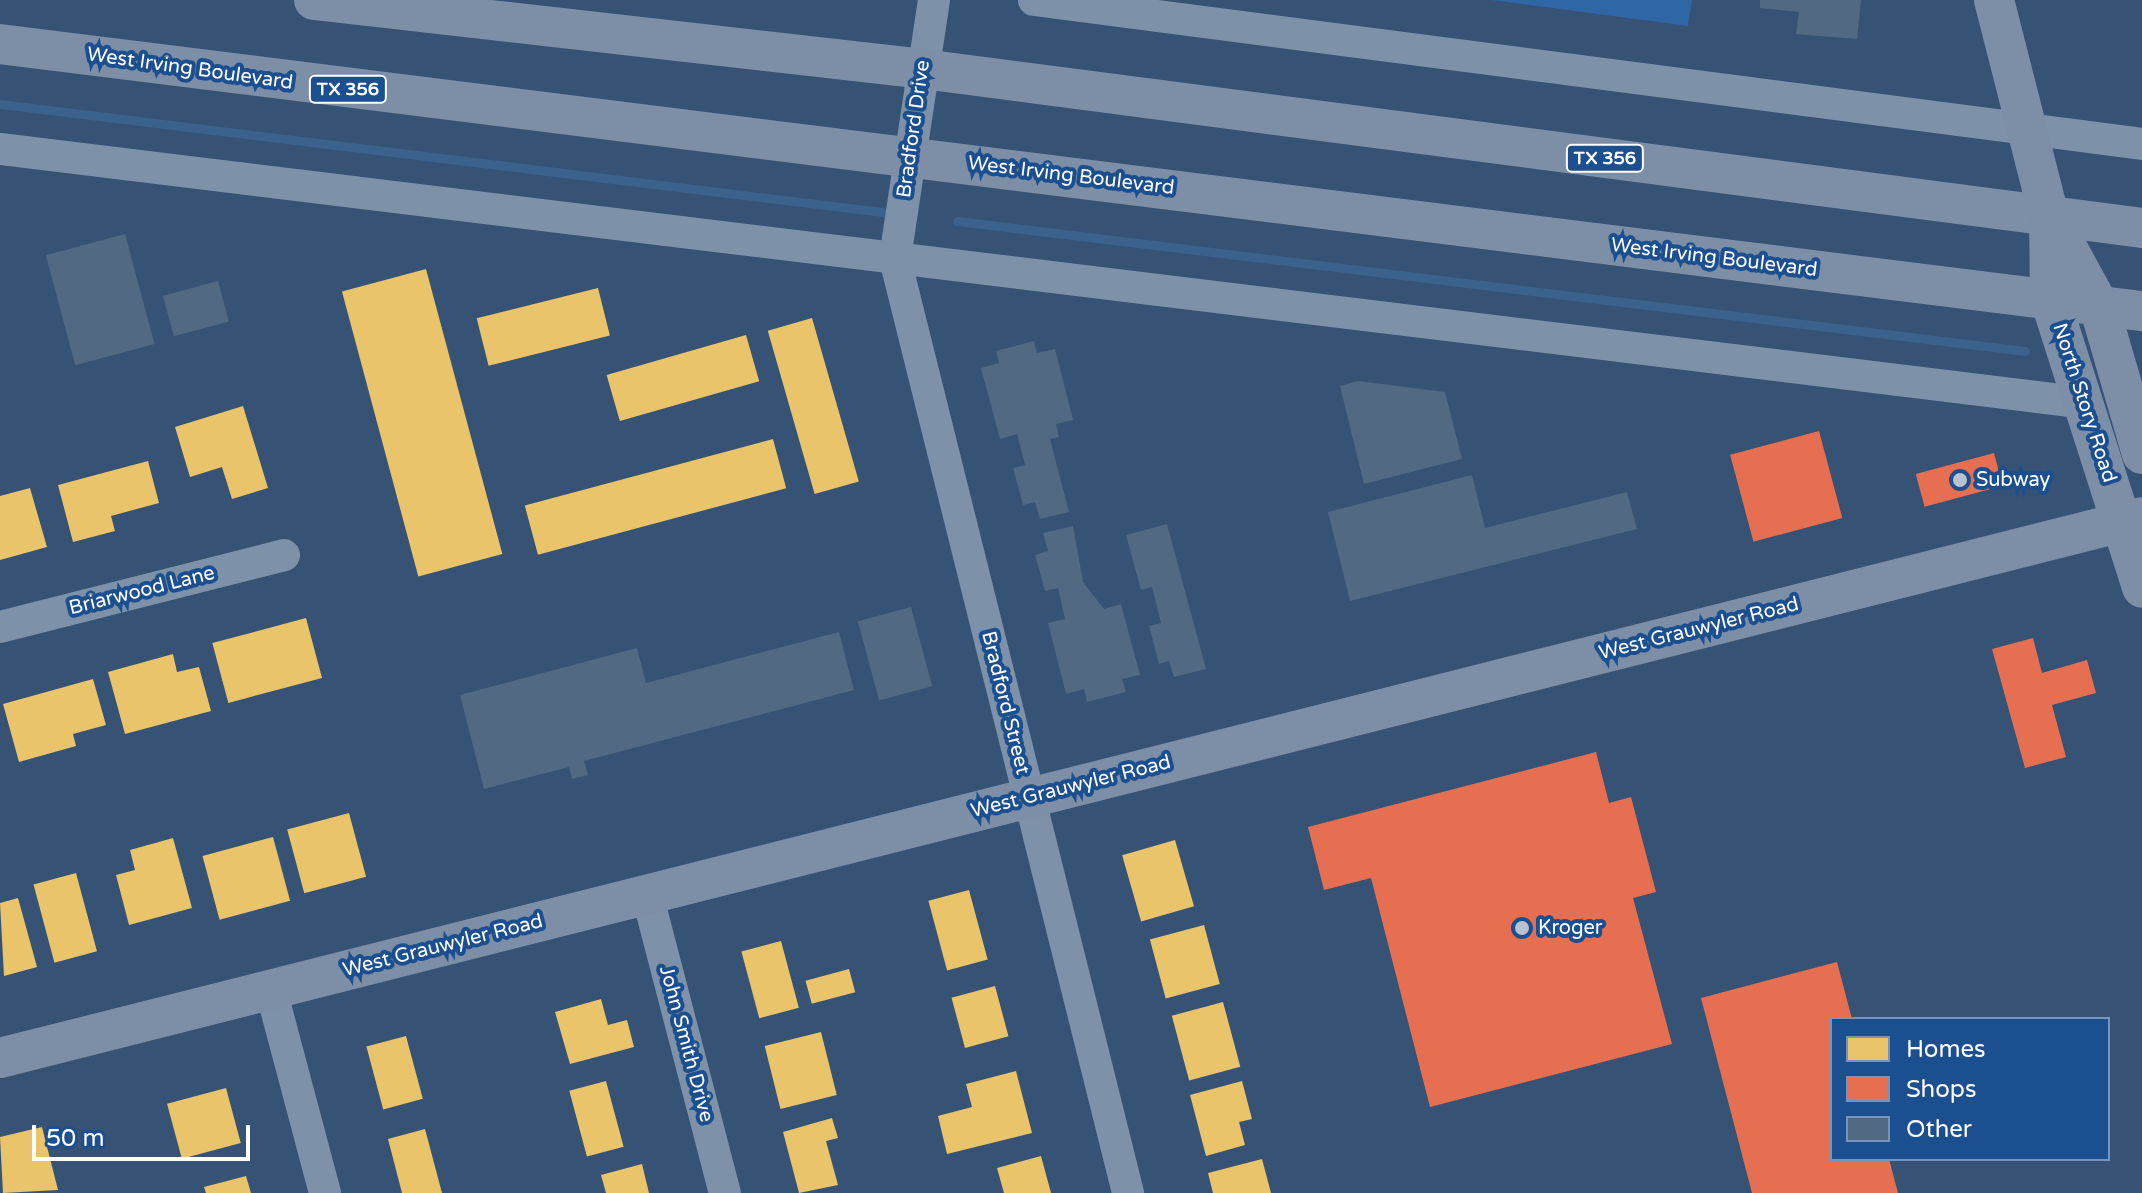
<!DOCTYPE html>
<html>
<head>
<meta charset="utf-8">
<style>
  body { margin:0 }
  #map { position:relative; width:2142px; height:1193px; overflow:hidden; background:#365274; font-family:"Varela Round",sans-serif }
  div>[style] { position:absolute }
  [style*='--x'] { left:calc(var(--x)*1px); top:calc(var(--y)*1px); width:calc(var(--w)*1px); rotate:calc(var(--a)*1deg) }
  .green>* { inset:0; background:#2f66a5 }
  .homes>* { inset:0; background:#e9c46a; transform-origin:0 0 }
  .shops>* { inset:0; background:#e76f51; transform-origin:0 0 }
  .stream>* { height:9px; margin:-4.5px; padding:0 4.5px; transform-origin:4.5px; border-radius:4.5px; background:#3b618d }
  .building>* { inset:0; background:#526984; transform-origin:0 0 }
  .minor>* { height:32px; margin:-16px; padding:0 16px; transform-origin:16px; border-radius:16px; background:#7d92a8 }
  .major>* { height:40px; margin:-20px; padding:0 20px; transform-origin:20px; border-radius:20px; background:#7d8ea7 }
  .dots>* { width:22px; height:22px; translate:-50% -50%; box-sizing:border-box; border:4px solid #1b4f8f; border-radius:50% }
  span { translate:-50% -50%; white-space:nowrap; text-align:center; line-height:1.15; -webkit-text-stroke:8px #1b4f8f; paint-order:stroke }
  .shield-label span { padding:2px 6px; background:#1b4f8f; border:2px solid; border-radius:6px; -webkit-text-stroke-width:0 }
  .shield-label { font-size:18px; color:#fff; font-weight:700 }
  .street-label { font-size:20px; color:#fff }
  .poi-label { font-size:20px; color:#fff }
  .left { translate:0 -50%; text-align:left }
  .legend { position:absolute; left:1830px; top:1017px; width:280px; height:144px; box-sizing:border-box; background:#1b4f8f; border:2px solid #7695bc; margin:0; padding:10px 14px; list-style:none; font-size:24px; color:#fff }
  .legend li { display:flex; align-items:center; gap:16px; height:40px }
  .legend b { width:40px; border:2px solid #7695bc }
  .scale { position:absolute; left:32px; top:1125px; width:218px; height:36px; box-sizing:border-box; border:4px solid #fff; border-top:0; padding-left:10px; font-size:24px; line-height:28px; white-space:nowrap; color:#fff; -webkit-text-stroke:6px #1b4f8f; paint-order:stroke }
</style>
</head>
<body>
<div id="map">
  <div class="green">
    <div style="clip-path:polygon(1491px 0,1692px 0,1688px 26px)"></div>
  </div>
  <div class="homes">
    <div style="left:426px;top:269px;width:295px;height:87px;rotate:75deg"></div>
    <div style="left:598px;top:288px;width:49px;height:125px;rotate:76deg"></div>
    <div style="left:812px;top:318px;width:170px;height:46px;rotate:74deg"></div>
    <div style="left:746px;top:335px;width:48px;height:145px;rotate:74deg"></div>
    <div style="clip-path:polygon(243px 406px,268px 488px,232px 499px,222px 467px,190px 477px,175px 427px)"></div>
    <div style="left:773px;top:439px;width:51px;height:257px;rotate:75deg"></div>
    <div style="clip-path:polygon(148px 461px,159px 503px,111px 516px,115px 531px,73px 542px,58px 485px)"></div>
    <div style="clip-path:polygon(30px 488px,47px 547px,0 560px,0 496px)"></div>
    <div style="left:306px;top:618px;width:62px;height:97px;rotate:75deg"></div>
    <div style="clip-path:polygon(173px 654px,177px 672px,199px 667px,211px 711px,125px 734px,108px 672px)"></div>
    <div style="clip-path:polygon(93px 679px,106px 725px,73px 734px,76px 746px,19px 762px,3px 704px)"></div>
    <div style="left:349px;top:813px;width:66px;height:64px;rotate:75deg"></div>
    <div style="left:273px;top:837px;width:66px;height:73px;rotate:75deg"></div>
    <div style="clip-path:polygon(173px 838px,192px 908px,129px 925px,116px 875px,135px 870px,130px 850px)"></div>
    <div style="left:1175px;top:840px;width:69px;height:55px;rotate:74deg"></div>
    <div style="left:76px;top:873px;width:81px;height:44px;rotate:75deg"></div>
    <div style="left:969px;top:890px;width:72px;height:42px;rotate:75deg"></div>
    <div style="clip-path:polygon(18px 898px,37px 967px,4px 976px,0 903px)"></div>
    <div style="left:1204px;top:925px;width:61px;height:56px;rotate:75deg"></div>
    <div style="left:781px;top:941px;width:69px;height:41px;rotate:75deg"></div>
    <div style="left:849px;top:969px;width:24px;height:45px;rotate:75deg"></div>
    <div style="left:995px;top:986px;width:52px;height:45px;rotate:75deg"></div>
    <div style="clip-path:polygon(601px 999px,608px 1025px,627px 1020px,634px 1047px,570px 1064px,555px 1012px)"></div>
    <div style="left:1223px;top:1002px;width:67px;height:53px;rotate:75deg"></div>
    <div style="left:821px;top:1032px;width:65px;height:58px;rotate:76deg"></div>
    <div style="left:406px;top:1036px;width:65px;height:41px;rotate:75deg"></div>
    <div style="clip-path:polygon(1016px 1071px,1032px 1133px,947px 1154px,938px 1116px,972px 1107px,966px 1084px)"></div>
    <div style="left:606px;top:1081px;width:68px;height:38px;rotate:75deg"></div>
    <div style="clip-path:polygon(1242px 1081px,1252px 1119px,1239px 1122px,1245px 1145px,1206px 1156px,1190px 1095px)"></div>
    <div style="left:226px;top:1088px;width:57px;height:61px;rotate:75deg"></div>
    <div style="clip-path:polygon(832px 1118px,838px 1138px,826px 1141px,838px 1185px,799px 1193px,783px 1132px)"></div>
    <div style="clip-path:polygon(42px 1127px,58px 1190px,3px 1193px,0 1137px)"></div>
    <div style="clip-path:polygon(425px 1129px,442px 1193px,402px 1193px,388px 1139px)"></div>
    <div style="clip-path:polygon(1041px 1156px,1051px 1193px,1004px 1193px,997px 1168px)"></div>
    <div style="clip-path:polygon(1262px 1159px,1271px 1193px,1213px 1193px,1208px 1173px)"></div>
    <div style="clip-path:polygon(642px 1164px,649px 1193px,606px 1193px,601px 1175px)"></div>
    <div style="clip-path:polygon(246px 1176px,251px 1193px,206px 1193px,204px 1187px)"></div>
  </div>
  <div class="shops">
    <div style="left:1819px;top:431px;width:90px;height:92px;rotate:75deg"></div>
    <div style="left:1994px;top:453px;width:34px;height:81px;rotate:75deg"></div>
    <div style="clip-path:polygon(2033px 638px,2042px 673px,2087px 660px,2096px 693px,2052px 705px,2066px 757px,2025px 768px,1992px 649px)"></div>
    <div style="clip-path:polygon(1596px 752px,1609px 803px,1631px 797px,1656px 892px,1633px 898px,1672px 1044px,1430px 1107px,1371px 878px,1324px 890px,1308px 827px)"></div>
    <div style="clip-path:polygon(1837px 962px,1852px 1019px,1832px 1019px,1832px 1159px,1889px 1159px,1898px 1193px,1752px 1193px,1701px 998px)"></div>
  </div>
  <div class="stream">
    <div style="--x:0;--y:104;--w:889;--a:6.98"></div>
    <div style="--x:957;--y:221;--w:1076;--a:6.94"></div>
  </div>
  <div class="building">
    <div style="clip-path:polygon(1760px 0,1861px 0,1857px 39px,1796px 34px,1799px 12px,1760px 8px)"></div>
    <div style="left:125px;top:234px;width:114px;height:82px;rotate:75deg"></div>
    <div style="left:218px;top:281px;width:42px;height:57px;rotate:75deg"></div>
    <div style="clip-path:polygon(1034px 341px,1037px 353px,1055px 349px,1073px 420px,1056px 424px,1059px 437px,1050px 439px,1069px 512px,1040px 519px,1035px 502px,1023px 505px,1013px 468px,1025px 465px,1017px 434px,1000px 439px,981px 368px,999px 363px,996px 351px)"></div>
    <div style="clip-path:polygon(1358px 381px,1445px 392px,1462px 459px,1364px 484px,1340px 386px)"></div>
    <div style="clip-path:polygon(1472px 475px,1485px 528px,1627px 492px,1637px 529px,1350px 601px,1328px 512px)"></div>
    <div style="clip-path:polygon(1167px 524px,1206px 669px,1174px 677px,1169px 661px,1159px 664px,1149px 626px,1161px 623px,1152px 587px,1141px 590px,1126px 535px)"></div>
    <div style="clip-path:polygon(1073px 526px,1083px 582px,1104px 609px,1121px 604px,1140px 675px,1122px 679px,1126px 692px,1087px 702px,1084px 689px,1066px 694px,1048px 623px,1065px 619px,1058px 588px,1045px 591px,1035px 555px,1048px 551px,1043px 533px)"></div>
    <div style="left:911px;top:607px;width:82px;height:55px;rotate:75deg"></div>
    <div style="clip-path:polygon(839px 632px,854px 690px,584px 761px,588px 775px,572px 779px,569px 767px,484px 789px,460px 695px,637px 648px,646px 683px)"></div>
  </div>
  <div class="minor">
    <div style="--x:934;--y:0;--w:262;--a:98.6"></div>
    <div style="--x:895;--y:259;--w:963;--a:75.99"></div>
    <div style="--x:1034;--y:0;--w:1117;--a:7.4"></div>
    <div style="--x:0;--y:149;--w:2094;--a:6.94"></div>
    <div style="--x:0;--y:627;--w:293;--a:-14.2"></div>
    <div style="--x:647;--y:894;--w:309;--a:75.4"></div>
    <div style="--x:271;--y:990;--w:210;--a:75.1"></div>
  </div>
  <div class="major">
    <div style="--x:314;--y:0;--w:613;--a:6.46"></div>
    <div style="--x:923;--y:69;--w:1229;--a:7.43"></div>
    <div style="--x:1994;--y:0;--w:222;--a:75.7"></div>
    <div style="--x:2049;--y:215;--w:84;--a:89.3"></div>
    <div style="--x:2050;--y:299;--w:303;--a:72.3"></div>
    <div style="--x:0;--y:44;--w:2159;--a:7.11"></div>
    <div style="--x:2051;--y:218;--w:100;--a:61.4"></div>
    <div style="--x:2099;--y:306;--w:154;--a:73.8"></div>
    <div style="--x:0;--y:1058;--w:2209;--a:-14.17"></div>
  </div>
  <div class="dots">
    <div style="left:1960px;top:480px;background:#b9c2ce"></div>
    <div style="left:1522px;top:928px;background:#b9c2ce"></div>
  </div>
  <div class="shield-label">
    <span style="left:348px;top:89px">TX 356</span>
    <span style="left:1605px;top:158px">TX 356</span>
  </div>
  <div class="street-label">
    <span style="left:190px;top:69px;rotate:8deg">West Irving Boulevard</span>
    <span style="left:914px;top:129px;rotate:-82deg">Bradford Drive</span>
    <span style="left:1071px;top:176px;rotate:7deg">West Irving Boulevard</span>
    <span style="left:1714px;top:258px;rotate:7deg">West Irving Boulevard</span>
    <span style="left:2084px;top:403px;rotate:72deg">North Story Road</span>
    <span style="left:142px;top:591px;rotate:-14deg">Briarwood Lane</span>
    <span style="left:1699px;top:629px;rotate:-14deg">West Grauwyler Road</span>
    <span style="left:1005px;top:703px;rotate:76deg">Bradford Street</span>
    <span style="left:1071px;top:787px;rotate:-14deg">West Grauwyler Road</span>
    <span style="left:443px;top:946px;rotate:-14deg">West Grauwyler Road</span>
    <span style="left:686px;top:1044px;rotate:75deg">John Smith Drive</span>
  </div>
  <div class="poi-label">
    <span class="left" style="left:1976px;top:480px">Subway</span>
    <span class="left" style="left:1538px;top:928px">Kroger</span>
  </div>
  <ul class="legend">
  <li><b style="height:22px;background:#e9c46a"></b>Homes</li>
  <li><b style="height:22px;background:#e76f51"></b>Shops</li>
  <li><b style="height:22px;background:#526984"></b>Other</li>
  </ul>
  <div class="scale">50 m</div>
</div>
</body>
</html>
